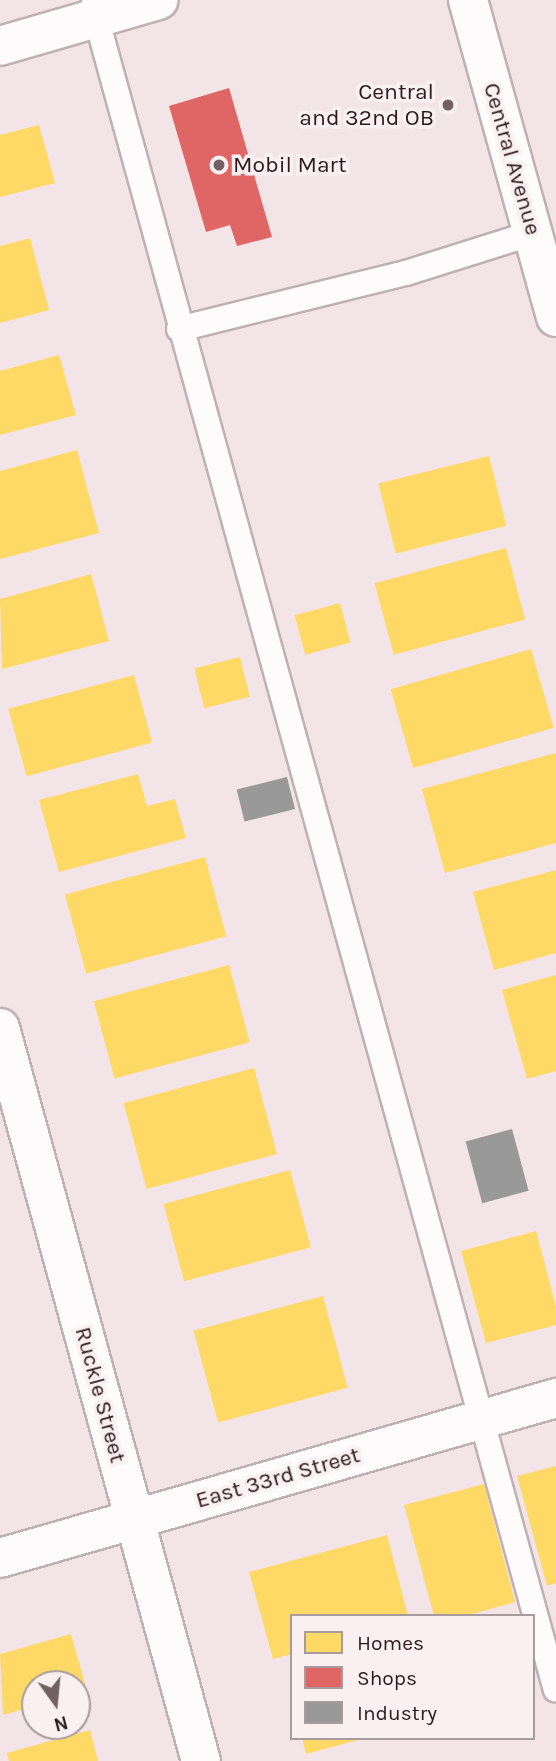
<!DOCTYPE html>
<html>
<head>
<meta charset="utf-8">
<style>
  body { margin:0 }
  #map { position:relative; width:556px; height:1761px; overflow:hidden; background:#f3e4e7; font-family:Karla,sans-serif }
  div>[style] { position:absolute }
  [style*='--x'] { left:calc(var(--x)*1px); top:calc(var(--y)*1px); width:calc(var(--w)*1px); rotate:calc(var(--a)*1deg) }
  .homes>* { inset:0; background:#ffd966; transform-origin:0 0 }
  .shops>* { inset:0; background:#e06666 }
  .industry>* { inset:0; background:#999; transform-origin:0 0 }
  .roads { filter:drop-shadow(2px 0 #bfb0b3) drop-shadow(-2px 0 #bfb0b3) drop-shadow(0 2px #bfb0b3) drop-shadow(0 -2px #bfb0b3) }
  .service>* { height:24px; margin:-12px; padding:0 12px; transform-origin:12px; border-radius:12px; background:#fdfbfb }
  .minor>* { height:38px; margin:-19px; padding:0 19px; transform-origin:19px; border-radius:19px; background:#fdfbfb }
  .secondary>* { height:38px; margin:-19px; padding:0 19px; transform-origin:19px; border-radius:19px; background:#fdfbfb }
  .dots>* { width:19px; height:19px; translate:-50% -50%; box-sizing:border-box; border:4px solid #faf0f2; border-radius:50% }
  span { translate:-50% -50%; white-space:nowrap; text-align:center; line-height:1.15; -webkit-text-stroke:7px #faf0f2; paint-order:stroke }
  .poi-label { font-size:23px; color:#2b1b1e }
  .right { translate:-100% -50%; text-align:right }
  .left { translate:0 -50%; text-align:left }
  .street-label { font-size:23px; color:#2b1b1e }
  .legend { position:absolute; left:290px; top:1614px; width:245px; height:126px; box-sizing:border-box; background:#faf0f2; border:2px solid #a79b9d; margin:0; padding:9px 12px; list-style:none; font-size:21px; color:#2b1b1e }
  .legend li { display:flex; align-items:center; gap:14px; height:35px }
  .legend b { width:35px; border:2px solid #a79b9d }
  .north { position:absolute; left:21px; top:1670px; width:70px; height:70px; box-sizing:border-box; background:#faf0f2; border:2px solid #a79b9d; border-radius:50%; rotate:165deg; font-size:19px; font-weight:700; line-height:28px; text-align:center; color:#2b1b1e }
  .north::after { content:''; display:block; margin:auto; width:24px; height:32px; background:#716164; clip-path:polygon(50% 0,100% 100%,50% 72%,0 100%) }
</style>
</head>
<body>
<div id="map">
  <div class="homes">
    <div style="clip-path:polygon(39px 125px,55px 183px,0 197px,0 135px)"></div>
    <div style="clip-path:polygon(30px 238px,49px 310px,0 323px,0 246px)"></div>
    <div style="clip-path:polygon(59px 355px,76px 415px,0 435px,0 371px)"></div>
    <div style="clip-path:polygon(77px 450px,99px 533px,0 559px,0 471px)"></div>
    <div style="left:489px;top:456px;width:72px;height:114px;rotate:76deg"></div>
    <div style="left:506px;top:548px;width:74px;height:136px;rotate:75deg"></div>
    <div style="clip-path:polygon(91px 574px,109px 641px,2px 669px,0 599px)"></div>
    <div style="left:340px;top:603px;width:41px;height:47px;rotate:75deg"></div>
    <div style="left:531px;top:649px;width:82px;height:146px;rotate:74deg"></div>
    <div style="left:240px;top:657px;width:41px;height:47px;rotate:76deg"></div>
    <div style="left:134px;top:675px;width:70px;height:130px;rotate:75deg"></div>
    <div style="clip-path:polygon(556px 753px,556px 843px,445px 873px,422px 789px)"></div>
    <div style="clip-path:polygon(138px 774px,147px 806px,175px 799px,186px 838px,59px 872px,39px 800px)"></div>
    <div style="left:205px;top:857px;width:82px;height:145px;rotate:75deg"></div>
    <div style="clip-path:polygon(556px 870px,556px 953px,494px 970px,473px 892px)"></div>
    <div style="left:229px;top:965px;width:80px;height:140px;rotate:75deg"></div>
    <div style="clip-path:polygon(556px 975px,556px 1071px,527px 1079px,502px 990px)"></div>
    <div style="left:254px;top:1068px;width:89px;height:135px;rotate:75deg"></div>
    <div style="left:290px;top:1170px;width:80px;height:131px;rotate:75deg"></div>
    <div style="clip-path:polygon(536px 1231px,556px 1307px,556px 1325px,486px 1343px,461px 1251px)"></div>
    <div style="left:323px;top:1296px;width:95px;height:134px;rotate:75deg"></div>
    <div style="clip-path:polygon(556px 1466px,556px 1583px,547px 1586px,517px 1476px)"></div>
    <div style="clip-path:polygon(484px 1484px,515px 1602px,465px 1616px,434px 1616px,404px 1505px)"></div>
    <div style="clip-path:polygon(387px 1535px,408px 1616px,292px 1616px,292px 1654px,273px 1659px,249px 1572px)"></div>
    <div style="clip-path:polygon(71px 1634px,87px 1691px,77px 1694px,77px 1684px,35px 1684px,35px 1706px,3px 1715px,0 1654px)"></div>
    <div style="clip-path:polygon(90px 1730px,98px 1761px,9px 1761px,7px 1753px)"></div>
    <div style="clip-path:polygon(302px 1738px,362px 1738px,362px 1739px,306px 1754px)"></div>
  </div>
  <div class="shops">
    <div style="clip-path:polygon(229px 88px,272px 237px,237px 246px,230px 225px,206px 232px,169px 106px)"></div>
  </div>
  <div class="industry">
    <div style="left:287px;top:777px;width:33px;height:52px;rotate:76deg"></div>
    <div style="left:512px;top:1129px;width:64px;height:48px;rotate:75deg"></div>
  </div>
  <div class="roads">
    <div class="service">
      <div style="--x:93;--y:6;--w:1746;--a:74.63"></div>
      <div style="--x:179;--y:329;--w:234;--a:-13.9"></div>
      <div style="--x:406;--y:273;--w:133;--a:-17.5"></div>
    </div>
    <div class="minor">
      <div style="--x:0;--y:46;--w:165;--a:-16.2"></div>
      <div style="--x:0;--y:1028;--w:760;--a:74.67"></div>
      <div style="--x:0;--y:1558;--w:579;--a:-16.05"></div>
    </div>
    <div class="secondary">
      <div style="--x:468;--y:0;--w:329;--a:74.5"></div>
    </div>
  </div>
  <div class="dots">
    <div style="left:448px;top:105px;background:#716164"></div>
    <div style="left:219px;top:165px;background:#716164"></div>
  </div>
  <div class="poi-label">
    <span class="right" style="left:434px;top:105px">Central<br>and 32nd OB</span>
    <span class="left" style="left:233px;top:165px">Mobil Mart</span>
  </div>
  <div class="street-label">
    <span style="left:512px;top:159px;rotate:74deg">Central Avenue</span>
    <span style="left:100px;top:1395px;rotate:75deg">Ruckle Street</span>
    <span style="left:278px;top:1478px;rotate:-16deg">East 33rd Street</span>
  </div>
  <ul class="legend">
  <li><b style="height:19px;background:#ffd966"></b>Homes</li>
  <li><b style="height:19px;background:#e06666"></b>Shops</li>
  <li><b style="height:19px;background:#999"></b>Industry</li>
  </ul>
  <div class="north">N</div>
</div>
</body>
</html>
